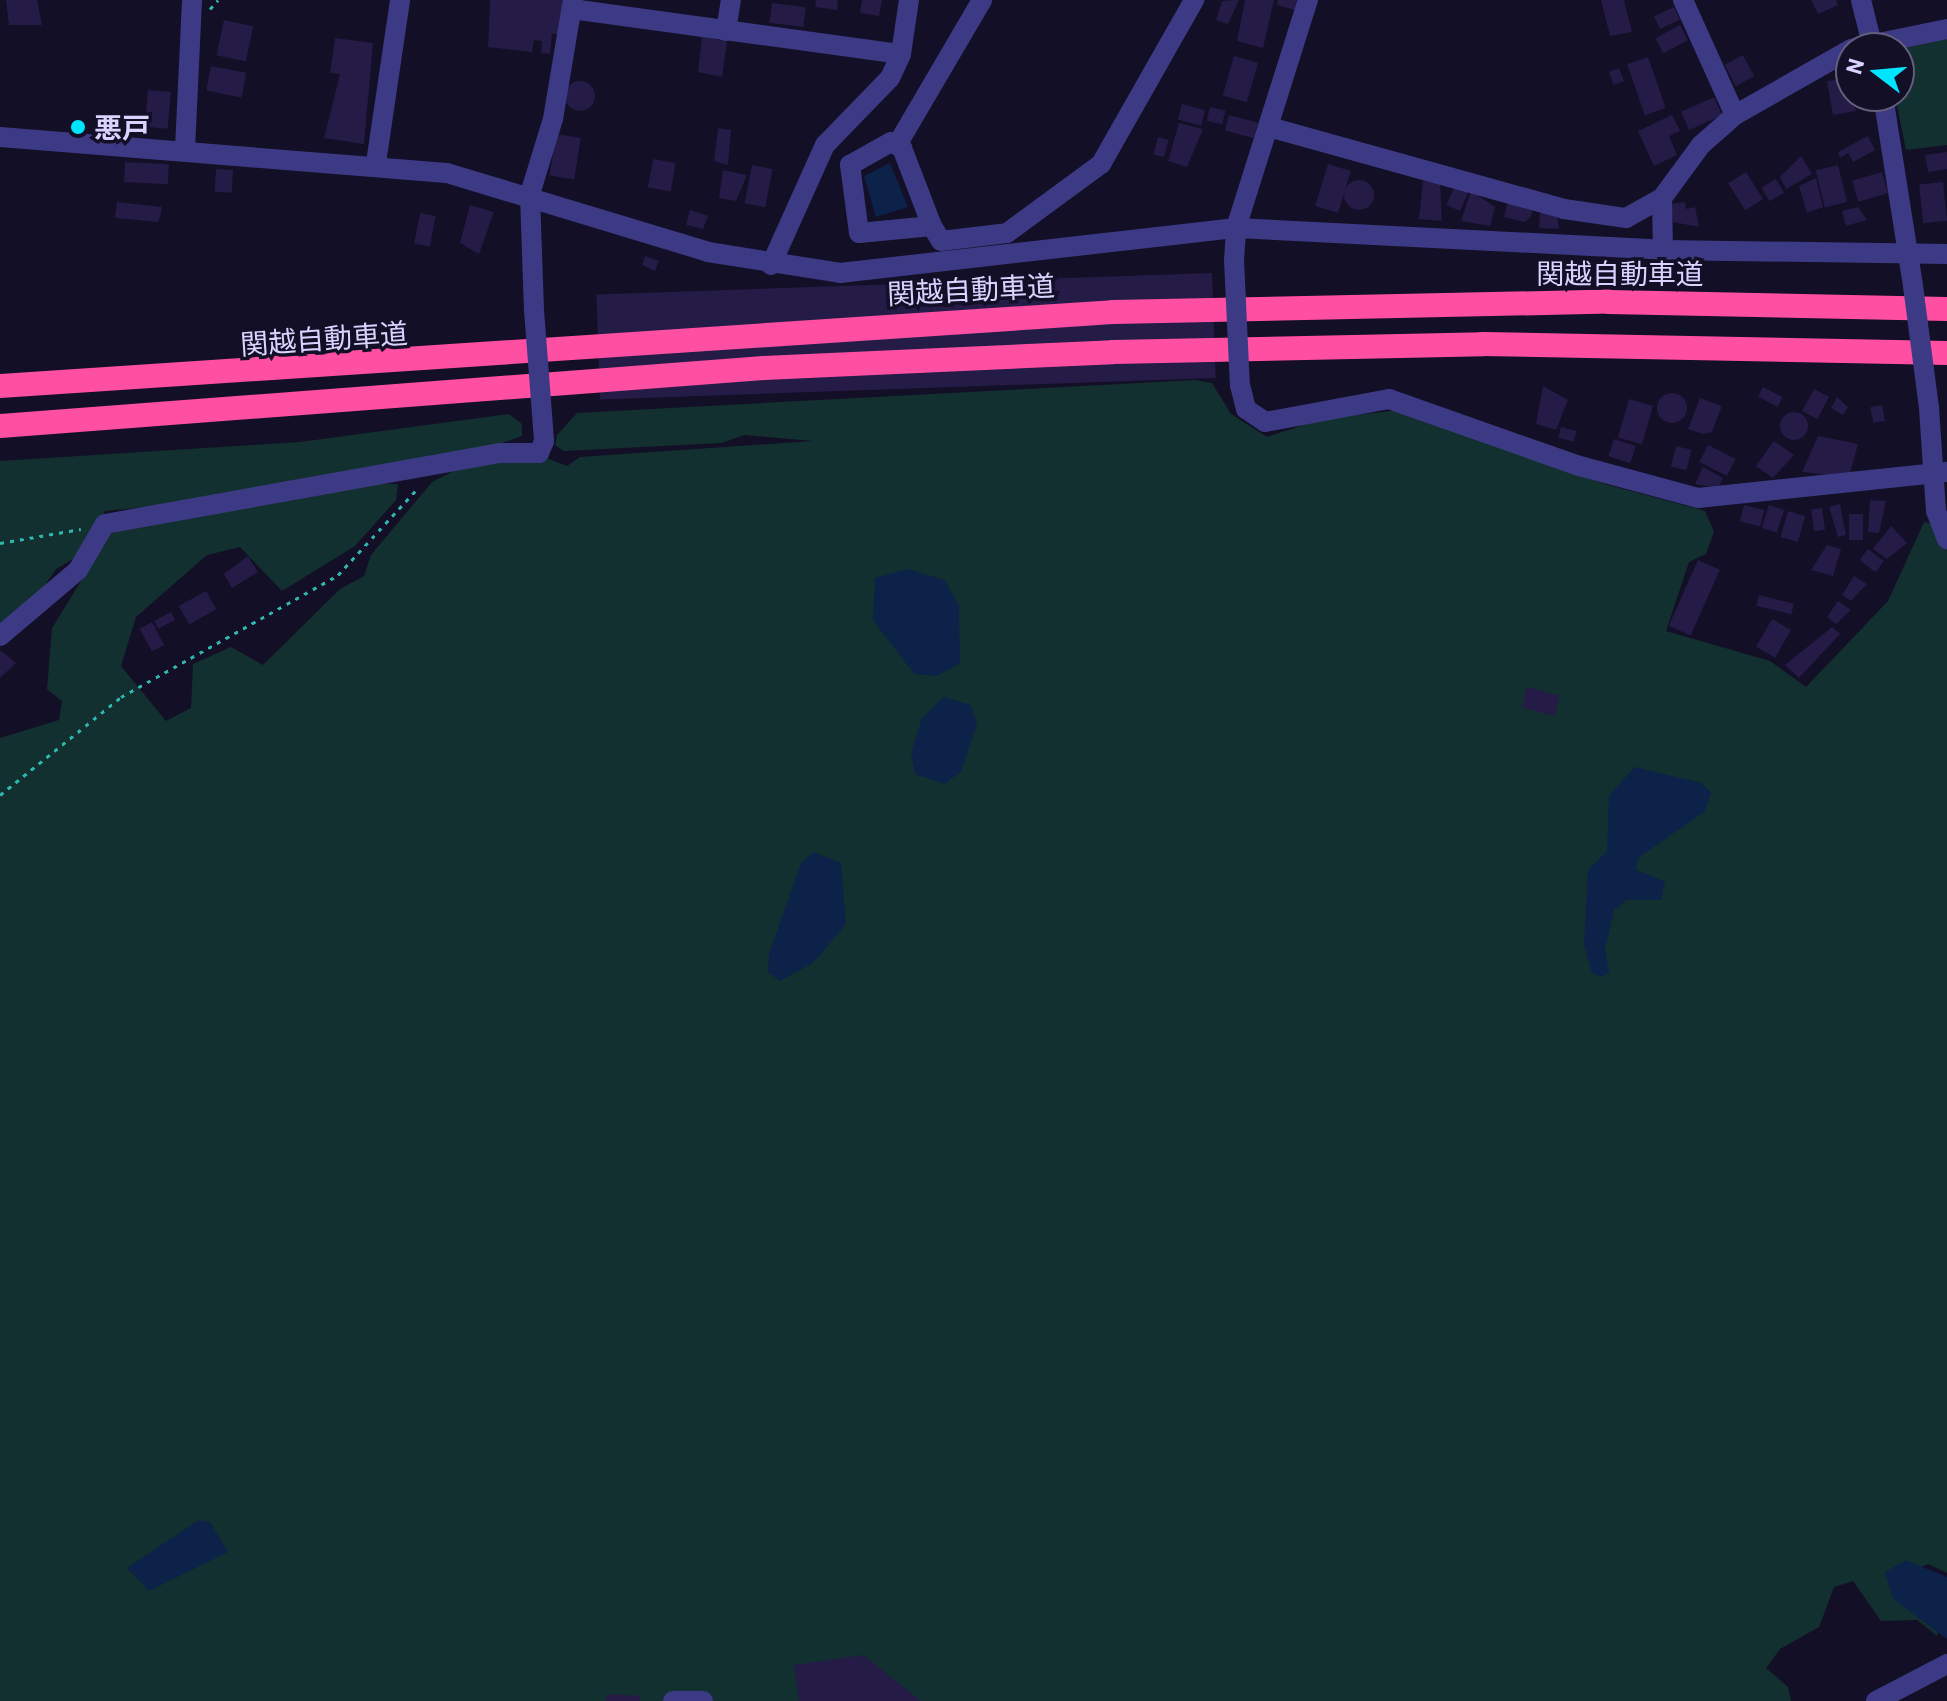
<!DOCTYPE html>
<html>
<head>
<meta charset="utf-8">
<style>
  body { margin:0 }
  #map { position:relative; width:1947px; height:1701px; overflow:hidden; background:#130f26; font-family:Barlow,"Noto Sans JP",sans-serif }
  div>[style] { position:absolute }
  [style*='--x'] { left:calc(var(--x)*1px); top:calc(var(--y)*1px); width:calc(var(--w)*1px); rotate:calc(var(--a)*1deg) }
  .green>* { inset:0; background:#12302f }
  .water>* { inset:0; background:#0c2248 }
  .building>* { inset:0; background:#241b47; transform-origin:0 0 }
  .round { border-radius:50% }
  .path>* { height:3px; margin-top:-1.5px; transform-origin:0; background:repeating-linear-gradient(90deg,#2fb8b0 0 4px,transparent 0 10px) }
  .minor>* { height:20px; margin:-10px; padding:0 10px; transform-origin:10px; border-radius:10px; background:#3d3a85 }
  .highway>* { height:24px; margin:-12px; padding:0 12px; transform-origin:12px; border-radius:12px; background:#ff4fa3 }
  .minor-bridge>* { height:20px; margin:-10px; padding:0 10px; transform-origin:10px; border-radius:10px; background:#3d3a85 }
  .dots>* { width:22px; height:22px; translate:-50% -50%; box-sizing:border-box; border:4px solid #130f26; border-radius:50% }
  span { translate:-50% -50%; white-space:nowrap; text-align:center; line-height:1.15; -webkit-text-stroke:7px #130f26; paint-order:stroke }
  .poi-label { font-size:28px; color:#d9d4ff; font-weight:700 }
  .left { translate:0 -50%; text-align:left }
  .street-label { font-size:28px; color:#d9d4ff }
  .north { position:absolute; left:1835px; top:32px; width:80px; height:80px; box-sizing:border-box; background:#130f26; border:2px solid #625e7d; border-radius:50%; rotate:286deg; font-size:22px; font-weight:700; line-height:32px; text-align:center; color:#d9d4ff }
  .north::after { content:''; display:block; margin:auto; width:28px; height:36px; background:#00e5ff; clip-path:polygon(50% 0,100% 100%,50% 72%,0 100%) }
</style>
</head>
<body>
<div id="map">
  <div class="green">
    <div style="clip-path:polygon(1947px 39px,1947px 145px,1906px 150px,1895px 96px,1899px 49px)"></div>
    <div style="clip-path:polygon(1195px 380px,1212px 383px,1231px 414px,1267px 437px,1321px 419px,1400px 410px,1605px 484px,1705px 511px,1714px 532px,1706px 554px,1689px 562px,1666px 631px,1770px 661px,1806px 687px,1888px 601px,1924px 522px,1947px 527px,1947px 1573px,1928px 1564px,1913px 1571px,1945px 1619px,1937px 1636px,1917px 1620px,1881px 1621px,1853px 1581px,1834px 1587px,1819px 1627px,1780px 1649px,1766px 1668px,1788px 1687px,1791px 1701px,0 1701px,0 738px,59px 720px,62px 701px,47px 689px,52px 628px,110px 534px,137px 522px,361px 483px,398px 484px,396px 500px,355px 546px,282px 591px,240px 547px,207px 555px,136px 617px,121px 666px,166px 721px,191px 708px,193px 664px,231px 647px,263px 665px,340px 589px,364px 576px,371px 555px,432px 482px,460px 468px,544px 457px,567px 466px,580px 457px,813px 441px,744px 435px,722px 443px,564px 451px,555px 445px,557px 435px,577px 413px)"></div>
    <div style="clip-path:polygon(509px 414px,522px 424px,522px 436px,502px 443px,218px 500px,105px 511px,83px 553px,56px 569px,24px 616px,0 628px,0 461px,300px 442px)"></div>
  </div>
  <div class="water">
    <div style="clip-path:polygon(890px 163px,908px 207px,876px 217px,864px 176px)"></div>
    <div style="clip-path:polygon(908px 569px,945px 580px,959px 606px,960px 663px,937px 676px,914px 674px,873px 620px,875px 578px)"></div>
    <div style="clip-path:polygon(944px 697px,971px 705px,977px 724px,961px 772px,944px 784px,915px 774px,911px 753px,922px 718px)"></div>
    <div style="clip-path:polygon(1635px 767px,1702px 783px,1711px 793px,1704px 812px,1638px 858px,1636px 870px,1665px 881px,1661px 900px,1627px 900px,1614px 910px,1605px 950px,1609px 973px,1602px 977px,1592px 973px,1584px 944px,1588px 870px,1607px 851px,1609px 795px)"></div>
    <div style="clip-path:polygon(814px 852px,841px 863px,846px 924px,813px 963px,780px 981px,768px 972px,769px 954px,801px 863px)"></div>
    <div style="clip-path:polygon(199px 1520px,210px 1522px,228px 1552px,149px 1591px,127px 1568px)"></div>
    <div style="clip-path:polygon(1906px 1560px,1947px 1577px,1947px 1639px,1893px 1599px,1885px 1572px)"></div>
  </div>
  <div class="building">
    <div style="clip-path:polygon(6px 0,37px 0,42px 25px,9px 25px)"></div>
    <div style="clip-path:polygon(490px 0,562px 0,562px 35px,552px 34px,550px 54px,541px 53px,542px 41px,534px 40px,532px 52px,488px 47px)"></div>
    <div style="clip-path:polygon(816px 0,838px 0,837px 10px,815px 7px)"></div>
    <div style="clip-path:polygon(862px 0,882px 0,879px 16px,860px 13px)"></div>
    <div style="clip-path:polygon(1234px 0,1239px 0,1228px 24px,1216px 20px,1222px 1px)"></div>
    <div style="clip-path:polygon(1245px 0,1274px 0,1263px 48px,1237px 41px)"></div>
    <div style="clip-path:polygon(1278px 0,1297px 0,1295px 10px,1277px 5px)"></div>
    <div style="clip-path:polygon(1601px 0,1624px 0,1632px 32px,1610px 36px)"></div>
    <div style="clip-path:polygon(1811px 0,1836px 0,1838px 5px,1818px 14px)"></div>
    <div style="left:772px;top:3px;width:34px;height:20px;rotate:7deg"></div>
    <div style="left:1674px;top:7px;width:14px;height:22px;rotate:65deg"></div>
    <div style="left:224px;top:20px;width:30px;height:36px;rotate:12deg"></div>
    <div style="left:1680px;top:25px;width:17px;height:28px;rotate:62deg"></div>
    <div style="clip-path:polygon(702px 36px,727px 42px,722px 77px,698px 72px)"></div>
    <div style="clip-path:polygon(335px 38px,373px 43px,364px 144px,324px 138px,340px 74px,330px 73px)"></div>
    <div style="left:1743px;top:55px;width:24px;height:21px;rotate:62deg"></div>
    <div style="left:1234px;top:56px;width:25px;height:41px;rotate:16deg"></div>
    <div style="left:1648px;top:57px;width:54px;height:22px;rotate:71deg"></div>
    <div style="left:211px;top:66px;width:36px;height:25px;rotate:11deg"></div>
    <div style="left:1619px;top:68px;width:14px;height:11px;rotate:69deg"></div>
    <div style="clip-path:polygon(1843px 79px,1856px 111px,1833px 115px,1827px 81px)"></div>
    <div class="round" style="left:565px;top:81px;width:30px;height:30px"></div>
    <div style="left:148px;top:90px;width:23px;height:37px;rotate:5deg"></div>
    <div style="left:1714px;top:97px;width:20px;height:36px;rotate:66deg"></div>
    <div style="left:1182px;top:104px;width:24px;height:16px;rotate:15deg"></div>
    <div style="left:1210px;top:107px;width:16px;height:14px;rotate:14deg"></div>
    <div style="left:1229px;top:115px;width:30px;height:16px;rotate:15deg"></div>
    <div style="clip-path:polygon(1672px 115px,1680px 131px,1669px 136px,1677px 155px,1654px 166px,1638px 131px)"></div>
    <div style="clip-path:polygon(1179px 123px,1203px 129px,1187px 167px,1168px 161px)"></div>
    <div style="clip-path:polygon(718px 128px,731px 130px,728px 165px,714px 161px)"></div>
    <div style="left:556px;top:134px;width:25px;height:42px;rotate:9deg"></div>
    <div style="clip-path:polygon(1868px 136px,1875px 150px,1853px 162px,1848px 153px,1840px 158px,1838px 152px)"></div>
    <div style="left:1158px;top:137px;width:11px;height:18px;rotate:15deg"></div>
    <div style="clip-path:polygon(1947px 152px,1947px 169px,1928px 172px,1925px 155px)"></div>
    <div style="clip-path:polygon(1801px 156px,1812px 174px,1786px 189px,1780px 177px)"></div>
    <div style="left:653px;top:159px;width:23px;height:29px;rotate:10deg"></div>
    <div style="left:125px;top:162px;width:44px;height:20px;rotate:3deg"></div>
    <div style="left:1328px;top:164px;width:24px;height:44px;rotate:17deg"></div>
    <div style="left:752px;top:165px;width:21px;height:39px;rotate:11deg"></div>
    <div style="left:1838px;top:165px;width:38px;height:23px;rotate:76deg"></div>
    <div style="left:216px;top:169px;width:17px;height:23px;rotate:3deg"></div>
    <div style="clip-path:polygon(723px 170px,747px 175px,736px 201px,719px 198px)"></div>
    <div style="left:1746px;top:172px;width:32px;height:21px;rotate:58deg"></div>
    <div style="left:1882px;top:172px;width:22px;height:31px;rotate:74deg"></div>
    <div style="clip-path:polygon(1816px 178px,1823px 207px,1807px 213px,1799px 186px)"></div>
    <div style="left:1776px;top:179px;width:16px;height:17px;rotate:60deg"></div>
    <div class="round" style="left:1344px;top:180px;width:30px;height:30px"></div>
    <div style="clip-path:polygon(1423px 181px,1440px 183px,1442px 221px,1419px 219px)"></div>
    <div style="left:1943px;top:182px;width:39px;height:24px;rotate:84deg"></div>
    <div style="left:1455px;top:185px;width:15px;height:22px;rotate:23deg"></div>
    <div style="clip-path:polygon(1471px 191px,1495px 207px,1490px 226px,1461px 221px)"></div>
    <div style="clip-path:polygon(1508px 201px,1533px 207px,1531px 216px,1525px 222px,1504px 217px)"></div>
    <div style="clip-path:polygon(117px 202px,162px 207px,161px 213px,158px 222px,115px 218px)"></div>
    <div style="clip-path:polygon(1685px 202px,1686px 209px,1695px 207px,1699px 227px,1673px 222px,1670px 204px)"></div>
    <div style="clip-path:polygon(470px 205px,494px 212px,479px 254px,460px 243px)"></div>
    <div style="clip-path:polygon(1858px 207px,1867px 220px,1846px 226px,1842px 211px)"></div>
    <div style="clip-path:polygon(690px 210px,708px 216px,703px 229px,686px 225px)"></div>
    <div style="left:420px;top:213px;width:16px;height:31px;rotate:11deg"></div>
    <div style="clip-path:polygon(1540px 213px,1557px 213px,1559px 229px,1539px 228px)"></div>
    <div style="clip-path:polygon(645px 256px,659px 261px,655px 271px,642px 265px)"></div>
    <div style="left:1212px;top:273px;width:105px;height:616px;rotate:88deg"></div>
    <div style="clip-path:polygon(1543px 386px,1568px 400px,1556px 430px,1536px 424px)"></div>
    <div style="left:1763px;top:387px;width:22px;height:11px;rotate:27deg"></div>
    <div style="left:1814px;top:389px;width:17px;height:25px;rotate:28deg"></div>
    <div class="round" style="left:1657px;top:393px;width:30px;height:30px"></div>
    <div style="clip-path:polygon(1837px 397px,1848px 407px,1843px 415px,1831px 408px)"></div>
    <div style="clip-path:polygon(1700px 398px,1722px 406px,1712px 432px,1703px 434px,1688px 429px)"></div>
    <div style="left:1629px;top:399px;width:25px;height:40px;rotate:16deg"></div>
    <div style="left:1882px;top:405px;width:16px;height:12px;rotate:79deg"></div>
    <div class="round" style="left:1780px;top:412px;width:28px;height:28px"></div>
    <div style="left:1561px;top:427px;width:16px;height:11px;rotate:15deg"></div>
    <div style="clip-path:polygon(1818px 436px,1858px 444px,1849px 477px,1802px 472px)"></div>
    <div style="left:1614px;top:439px;width:23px;height:18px;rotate:18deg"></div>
    <div style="clip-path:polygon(1774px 441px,1794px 455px,1773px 478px,1756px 466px)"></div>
    <div style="left:1708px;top:445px;width:31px;height:19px;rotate:27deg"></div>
    <div style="left:1676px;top:446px;width:16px;height:21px;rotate:14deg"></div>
    <div style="clip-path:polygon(1703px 467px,1723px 478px,1718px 488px,1695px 484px)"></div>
    <div style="clip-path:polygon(1870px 500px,1886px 501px,1879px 533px,1868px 532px)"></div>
    <div style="clip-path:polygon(1840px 504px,1846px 535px,1838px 537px,1829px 507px)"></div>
    <div style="left:1744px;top:505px;width:21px;height:17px;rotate:14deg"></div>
    <div style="left:1769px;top:505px;width:16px;height:24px;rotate:18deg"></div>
    <div style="left:1822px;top:508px;width:22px;height:11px;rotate:82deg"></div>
    <div style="left:1788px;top:511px;width:18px;height:27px;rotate:16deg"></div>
    <div style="left:1849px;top:514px;width:14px;height:26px"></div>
    <div style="clip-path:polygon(1891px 526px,1907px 543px,1887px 559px,1873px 549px)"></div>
    <div style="clip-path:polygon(1827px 545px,1841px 549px,1833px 576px,1811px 570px)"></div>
    <div style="left:1868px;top:549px;width:20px;height:14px;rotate:37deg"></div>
    <div style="clip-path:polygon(248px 556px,258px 572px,232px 588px,224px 574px)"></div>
    <div style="left:1698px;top:560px;width:24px;height:72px;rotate:24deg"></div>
    <div style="clip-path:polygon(1854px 576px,1867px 584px,1851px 601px,1842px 595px)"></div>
    <div style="left:206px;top:591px;width:21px;height:31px;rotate:61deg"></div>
    <div style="left:1759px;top:595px;width:36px;height:11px;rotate:14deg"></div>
    <div style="clip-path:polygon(1838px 601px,1851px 610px,1836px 624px,1827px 617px)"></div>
    <div style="left:171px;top:612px;width:9px;height:19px;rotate:63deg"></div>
    <div style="left:1772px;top:619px;width:22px;height:32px;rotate:30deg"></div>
    <div style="left:152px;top:622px;width:26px;height:14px;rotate:62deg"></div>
    <div style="clip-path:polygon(1832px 627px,1840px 634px,1799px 678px,1785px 665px)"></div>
    <div style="clip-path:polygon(0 650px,16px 663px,0 678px)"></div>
    <div style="left:1527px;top:687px;width:34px;height:21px;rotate:15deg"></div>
    <div style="clip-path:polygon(863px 1655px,921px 1701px,799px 1701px,794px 1665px)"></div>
    <div style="clip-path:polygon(607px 1694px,640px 1696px,640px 1701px,606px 1701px)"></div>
  </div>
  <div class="path">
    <div style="--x:210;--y:9;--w:12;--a:-48"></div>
    <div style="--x:0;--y:543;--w:82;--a:-9.8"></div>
    <div style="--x:0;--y:795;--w:156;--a:-39"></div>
    <div style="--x:121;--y:697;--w:249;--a:-29.3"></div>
    <div style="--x:338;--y:575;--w:118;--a:-47.4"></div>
  </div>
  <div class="minor">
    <div style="--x:1683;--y:0;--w:126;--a:65.7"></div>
    <div style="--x:1861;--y:0;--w:49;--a:76"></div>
    <div style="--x:572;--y:9;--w:332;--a:7.8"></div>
    <div style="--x:901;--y:54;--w:55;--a:-81.6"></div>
    <div style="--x:726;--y:31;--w:31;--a:-81"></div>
    <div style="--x:1854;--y:48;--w:95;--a:-11.5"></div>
    <div style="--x:1883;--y:96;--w:192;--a:81"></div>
    <div style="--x:1269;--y:127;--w:306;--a:15.5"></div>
    <div style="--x:1564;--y:209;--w:63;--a:8.3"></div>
    <div style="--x:1626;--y:218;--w:41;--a:-29.1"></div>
    <div style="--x:1662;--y:198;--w:66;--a:-53.7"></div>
    <div style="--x:1701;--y:145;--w:45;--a:-41.4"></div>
    <div style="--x:1735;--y:115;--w:133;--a:-29.6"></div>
    <div style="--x:0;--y:137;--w:448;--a:4.6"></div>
    <div style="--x:447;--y:173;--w:273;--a:16.8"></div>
    <div style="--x:708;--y:252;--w:134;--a:9"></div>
    <div style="--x:840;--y:273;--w:399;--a:-6.5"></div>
    <div style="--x:1236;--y:228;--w:428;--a:2.9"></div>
    <div style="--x:1663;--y:250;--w:284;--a:0.8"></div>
    <div style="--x:891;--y:142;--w:13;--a:29"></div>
    <div style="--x:902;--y:148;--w:84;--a:69"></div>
    <div style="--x:932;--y:226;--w:73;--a:174.5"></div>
    <div style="--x:859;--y:233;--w:69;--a:-97.5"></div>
    <div style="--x:850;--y:165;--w:47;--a:-29.3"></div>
    <div style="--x:897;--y:145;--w:168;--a:-59.6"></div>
    <div style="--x:185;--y:149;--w:149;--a:-87.3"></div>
    <div style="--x:376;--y:163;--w:165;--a:-81.6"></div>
    <div style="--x:1662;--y:198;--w:52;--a:88.9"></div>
    <div style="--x:932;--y:226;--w:17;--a:59"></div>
    <div style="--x:941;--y:241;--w:66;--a:-6.9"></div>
    <div style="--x:1007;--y:233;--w:117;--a:-36.3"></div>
    <div style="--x:1101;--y:164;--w:189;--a:-60.4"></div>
    <div style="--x:1234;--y:260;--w:32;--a:-86"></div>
    <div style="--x:1236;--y:228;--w:239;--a:-72.5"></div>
    <div style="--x:771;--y:265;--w:132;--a:-65.8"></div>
    <div style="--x:825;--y:145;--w:93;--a:-45.9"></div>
    <div style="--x:890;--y:78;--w:26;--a:-65"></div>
    <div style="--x:534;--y:310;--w:116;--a:-92"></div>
    <div style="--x:530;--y:194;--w:78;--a:-73"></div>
    <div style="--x:553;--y:119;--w:121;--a:-80.5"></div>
    <div style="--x:1240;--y:385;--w:25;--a:76"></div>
    <div style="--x:1246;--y:409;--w:23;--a:34"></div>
    <div style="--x:1265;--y:422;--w:126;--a:-10.5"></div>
    <div style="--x:1389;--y:399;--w:198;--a:19.4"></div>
    <div style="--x:1576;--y:465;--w:126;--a:15.1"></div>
    <div style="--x:1698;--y:498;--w:250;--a:-6"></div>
    <div style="--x:1929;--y:408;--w:103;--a:86.1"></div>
    <div style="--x:1936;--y:511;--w:30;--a:69"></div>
    <div style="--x:0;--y:636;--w:102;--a:-40.2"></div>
    <div style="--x:78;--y:570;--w:53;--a:-59.6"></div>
    <div style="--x:105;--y:524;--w:401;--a:-10.2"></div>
    <div style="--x:500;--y:453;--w:39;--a:0"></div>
    <div style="--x:539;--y:453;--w:13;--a:-67"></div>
    <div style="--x:673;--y:1701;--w:30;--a:0"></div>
    <div style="--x:1876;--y:1701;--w:80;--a:-27.5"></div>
  </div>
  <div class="highway">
    <div style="--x:0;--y:386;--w:1115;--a:-3.8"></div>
    <div style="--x:1113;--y:312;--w:496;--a:-1.2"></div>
    <div style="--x:1609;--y:302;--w:338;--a:1.2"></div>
    <div style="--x:0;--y:426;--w:766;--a:-4.34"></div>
    <div style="--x:764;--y:368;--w:349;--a:-2.6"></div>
    <div style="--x:1113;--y:352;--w:370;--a:-1.2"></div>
    <div style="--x:1483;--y:344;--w:464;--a:1.1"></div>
  </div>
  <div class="minor-bridge">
    <div style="--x:1234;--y:260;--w:125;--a:87.3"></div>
    <div style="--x:1913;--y:286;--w:123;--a:82.5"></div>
    <div style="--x:534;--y:310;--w:131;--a:85.6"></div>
  </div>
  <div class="dots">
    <div style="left:78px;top:127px;background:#00e5ff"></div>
  </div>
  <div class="poi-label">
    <span class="left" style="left:94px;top:127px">悪戸</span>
  </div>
  <div class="street-label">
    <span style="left:1620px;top:273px">関越自動車道</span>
    <span style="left:971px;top:289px;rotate:-3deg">関越自動車道</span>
    <span style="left:324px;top:338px;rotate:-4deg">関越自動車道</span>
  </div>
  <div class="north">N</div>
</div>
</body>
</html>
